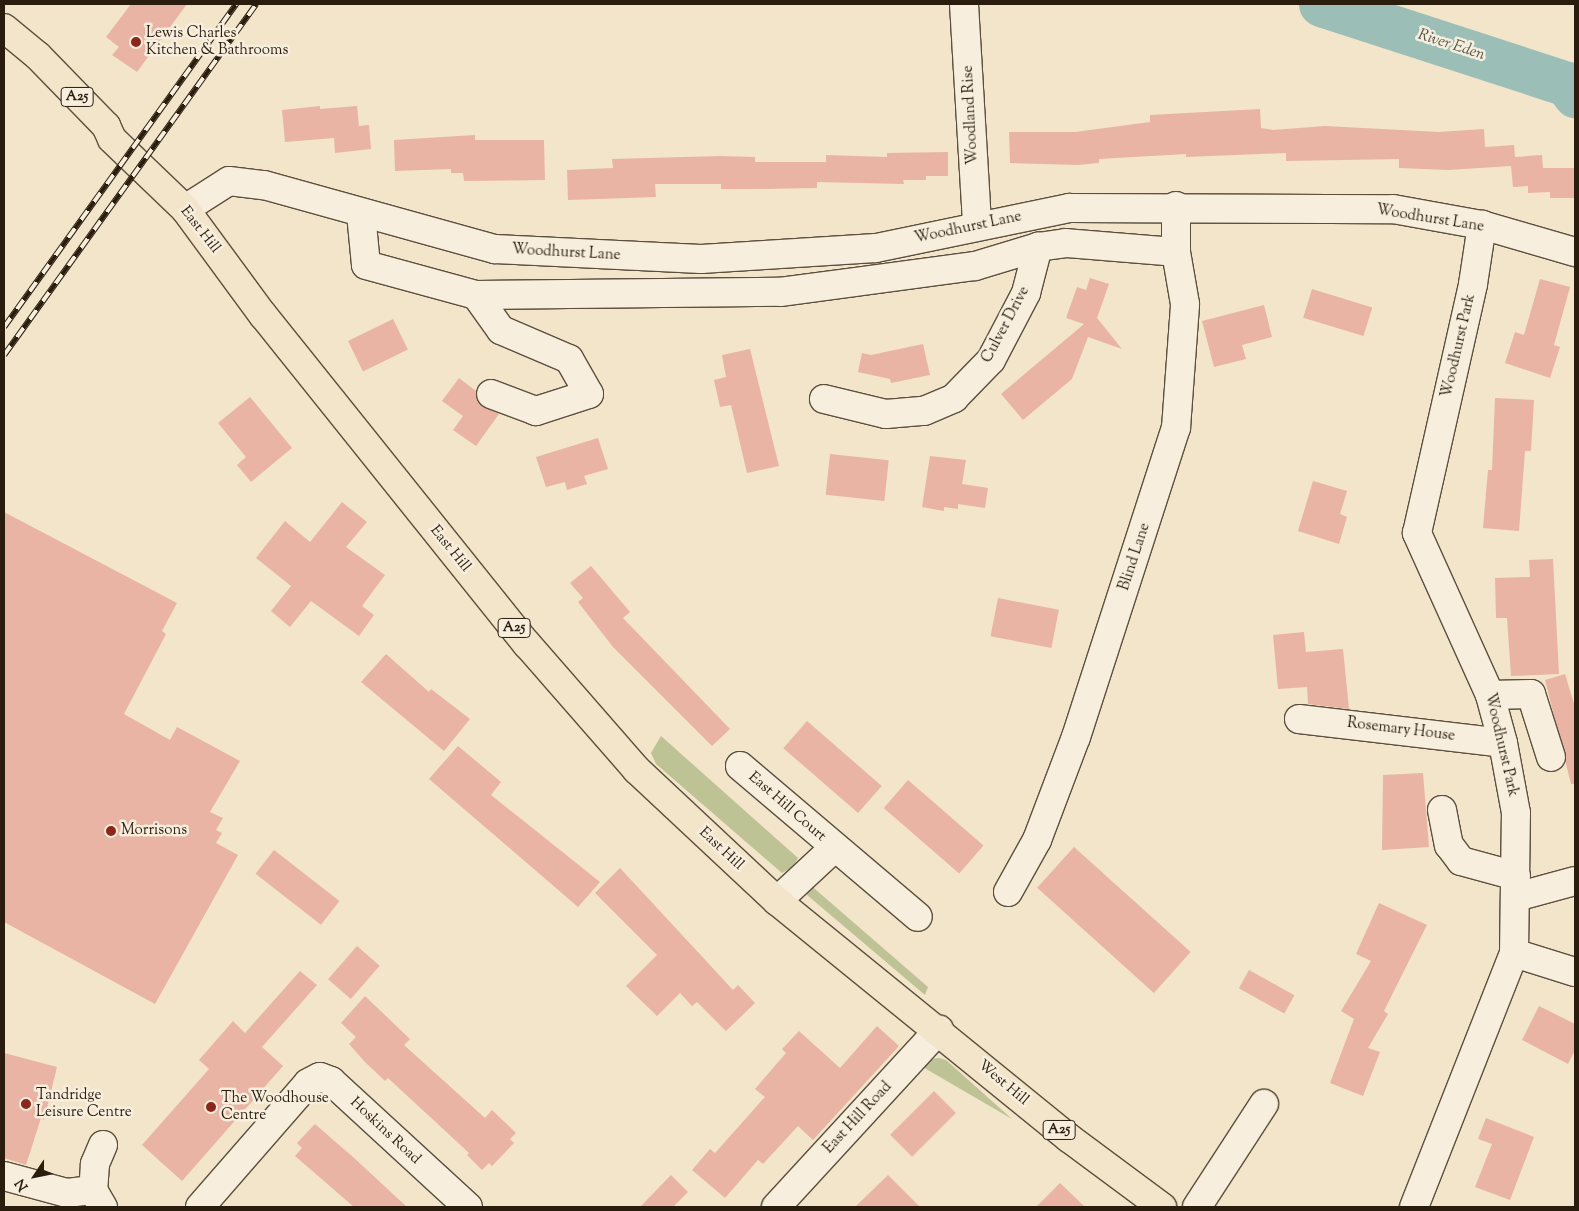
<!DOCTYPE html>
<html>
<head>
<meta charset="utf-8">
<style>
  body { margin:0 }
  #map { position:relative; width:1579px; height:1211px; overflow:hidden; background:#f2e5ca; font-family:"Sorts Mill Goudy",serif }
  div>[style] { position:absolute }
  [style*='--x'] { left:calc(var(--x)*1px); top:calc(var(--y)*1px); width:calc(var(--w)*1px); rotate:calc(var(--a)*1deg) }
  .green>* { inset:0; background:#bdc395 }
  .river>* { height:45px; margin:-22.5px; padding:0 22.5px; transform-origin:22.5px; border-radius:22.5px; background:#9bbfb6 }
  .building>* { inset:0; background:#e9b4a3; transform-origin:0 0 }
  .roads { filter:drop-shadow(1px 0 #5c4f3d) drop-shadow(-1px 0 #5c4f3d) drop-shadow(0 1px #5c4f3d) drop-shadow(0 -1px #5c4f3d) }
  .minor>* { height:28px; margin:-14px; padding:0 14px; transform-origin:14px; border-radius:14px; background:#f7eedd }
  .major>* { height:28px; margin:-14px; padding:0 14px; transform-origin:14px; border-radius:14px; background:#f2e5ca }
  .rail>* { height:5.5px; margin-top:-2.75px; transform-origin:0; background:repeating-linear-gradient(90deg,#f7eedd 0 11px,#2a1d0e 0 22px); box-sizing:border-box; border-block:1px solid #2a1d0e }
  .dots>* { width:14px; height:14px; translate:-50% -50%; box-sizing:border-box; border:2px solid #f7eedd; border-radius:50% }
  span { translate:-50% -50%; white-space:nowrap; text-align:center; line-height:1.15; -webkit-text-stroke:5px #f7eedd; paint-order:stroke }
  .shield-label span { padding:1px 4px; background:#f7eedd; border:1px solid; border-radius:4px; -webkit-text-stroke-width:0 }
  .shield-label { font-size:14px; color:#2a1d0e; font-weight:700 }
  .poi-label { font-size:15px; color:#2a1d0e }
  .left { translate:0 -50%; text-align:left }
  .street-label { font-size:15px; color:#2a1d0e }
  .water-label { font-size:16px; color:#525649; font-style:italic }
  .frame { position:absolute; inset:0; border:5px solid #2a1d0e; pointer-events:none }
  .north { position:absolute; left:10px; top:1151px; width:50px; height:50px; -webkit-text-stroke:4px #f7eedd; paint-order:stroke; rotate:236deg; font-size:14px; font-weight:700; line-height:20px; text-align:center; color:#2a1d0e }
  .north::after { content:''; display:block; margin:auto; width:18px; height:22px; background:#2a1d0e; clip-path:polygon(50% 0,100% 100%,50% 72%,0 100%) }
</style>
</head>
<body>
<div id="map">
  <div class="green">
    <div style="clip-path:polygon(661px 736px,798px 858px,793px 867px,782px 873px,656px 764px,651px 753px)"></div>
    <div style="clip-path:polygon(808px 883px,928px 987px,925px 995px,807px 895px)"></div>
    <div style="clip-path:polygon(939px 1058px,946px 1060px,1012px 1119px,921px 1066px,929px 1059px)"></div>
  </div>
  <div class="river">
    <div style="--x:1321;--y:4;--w:259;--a:18"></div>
    <div style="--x:1567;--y:84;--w:14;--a:54"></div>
  </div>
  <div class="building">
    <div style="clip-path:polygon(131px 4px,187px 4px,137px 72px,112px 55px,119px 47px,106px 37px)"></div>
    <div style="clip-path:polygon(320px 106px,320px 109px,357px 106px,359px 126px,369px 125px,371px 149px,335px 153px,334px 138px,285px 142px,282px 110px)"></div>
    <div style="clip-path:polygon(1260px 109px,1261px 128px,1273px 130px,1325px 126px,1439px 132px,1484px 129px,1485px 147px,1514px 145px,1515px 157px,1542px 155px,1543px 168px,1575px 168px,1575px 198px,1550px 198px,1550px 192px,1528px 193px,1528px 186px,1513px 187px,1511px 166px,1448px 170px,1399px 168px,1399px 159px,1286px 161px,1286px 153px,1186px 157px,1186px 154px,1099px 159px,1099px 163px,1078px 165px,1010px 163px,1009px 132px,1075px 132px,1150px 122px,1150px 115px)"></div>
    <div style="clip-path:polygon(475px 135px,475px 140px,544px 140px,545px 180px,464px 181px,463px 173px,451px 173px,451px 169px,395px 171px,394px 140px)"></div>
    <div style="clip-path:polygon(948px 152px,948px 176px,926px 176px,926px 180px,903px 180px,904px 184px,817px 182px,817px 188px,755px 189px,721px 189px,721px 184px,655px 184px,656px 197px,568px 200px,567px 170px,613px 168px,612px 159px,721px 156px,755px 157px,755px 162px,826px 162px,826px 155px,887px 157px,887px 153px)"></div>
    <div style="clip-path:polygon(1090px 278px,1109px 284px,1097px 318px,1122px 349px,1088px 337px,1072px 379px,1023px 420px,1001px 394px,1084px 324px,1066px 318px,1077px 287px,1086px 290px)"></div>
    <div style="clip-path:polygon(1540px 279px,1570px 287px,1554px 345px,1560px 347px,1550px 378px,1505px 363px,1515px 332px,1524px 335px)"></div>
    <div style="left:1312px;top:289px;width:63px;height:30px;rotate:17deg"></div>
    <div style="clip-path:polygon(1264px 305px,1272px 337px,1242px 345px,1246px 359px,1214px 367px,1202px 321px)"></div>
    <div style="left:393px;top:319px;width:34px;height:50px;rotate:64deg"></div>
    <div style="clip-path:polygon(923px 344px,930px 375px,891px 383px,890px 379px,858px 372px,862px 353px,871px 355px)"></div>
    <div style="clip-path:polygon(750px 349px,779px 466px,747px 473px,731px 405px,720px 407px,714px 380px,726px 377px,722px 355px)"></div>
    <div style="clip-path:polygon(459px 378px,476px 391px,479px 404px,499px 414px,476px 446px,453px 430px,463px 416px,442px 401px)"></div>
    <div style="clip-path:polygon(250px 397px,292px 448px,251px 482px,237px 465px,246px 457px,218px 423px)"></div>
    <div style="clip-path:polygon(1495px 398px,1534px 400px,1531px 451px,1525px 451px,1519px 531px,1483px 528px,1488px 470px,1492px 470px)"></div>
    <div style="clip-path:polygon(598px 438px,608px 469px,584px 476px,587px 484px,567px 490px,565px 482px,546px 487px,536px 457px)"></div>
    <div style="left:830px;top:454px;width:59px;height:41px;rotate:6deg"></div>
    <div style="clip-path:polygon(930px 456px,966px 460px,962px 484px,988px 488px,985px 508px,958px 504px,958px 509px,944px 507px,944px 511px,922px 507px)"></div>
    <div style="clip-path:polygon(1313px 481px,1347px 491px,1340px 514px,1347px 517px,1339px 544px,1298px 531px)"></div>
    <div style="clip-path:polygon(342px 502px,367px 522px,346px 547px,385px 575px,362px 606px,374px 615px,359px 636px,311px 601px,290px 627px,271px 611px,291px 586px,256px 558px,285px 521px,310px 542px)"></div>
    <div style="clip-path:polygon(4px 512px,177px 603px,162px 631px,166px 634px,124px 714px,170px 740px,177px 727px,240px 761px,210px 812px,223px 818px,216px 830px,222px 833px,216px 843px,238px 855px,155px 1004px,4px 922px)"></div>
    <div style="clip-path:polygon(1553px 559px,1559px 674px,1511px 676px,1507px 618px,1496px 618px,1495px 578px,1530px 577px,1529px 560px)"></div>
    <div style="clip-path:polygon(591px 566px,630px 612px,623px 618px,730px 729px,712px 746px,613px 647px,578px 602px,583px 598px,570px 583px)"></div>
    <div style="left:998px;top:598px;width:62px;height:39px;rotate:11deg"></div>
    <div style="clip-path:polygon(1304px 632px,1306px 652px,1343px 649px,1349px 709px,1308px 704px,1307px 687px,1278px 689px,1273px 635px)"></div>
    <div style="clip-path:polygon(386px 654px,429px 692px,431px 689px,470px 719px,444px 751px,361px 682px)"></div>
    <div style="clip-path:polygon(1565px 674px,1575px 707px,1575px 784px,1571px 784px,1545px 680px)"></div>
    <div style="left:807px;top:721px;width:99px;height:36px;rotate:41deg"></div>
    <div style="clip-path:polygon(458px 746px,501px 782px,491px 795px,600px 882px,578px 907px,429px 779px)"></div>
    <div style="clip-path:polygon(1423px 773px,1429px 847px,1382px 850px,1383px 775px)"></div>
    <div style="left:908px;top:780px;width:100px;height:37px;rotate:41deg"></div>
    <div style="left:1074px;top:847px;width:157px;height:55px;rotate:42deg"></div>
    <div style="left:274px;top:850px;width:83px;height:30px;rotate:38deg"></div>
    <div style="clip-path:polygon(620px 868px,733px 990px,738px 985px,755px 1003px,726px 1031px,697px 1002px,692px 1006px,680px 993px,657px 1016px,626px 986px,657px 955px,595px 893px)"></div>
    <div style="clip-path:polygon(1379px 903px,1427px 925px,1384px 1011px,1388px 1014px,1368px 1048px,1380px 1052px,1363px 1096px,1330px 1083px,1354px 1019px,1341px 1011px,1371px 961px,1356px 954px)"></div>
    <div style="left:357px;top:946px;width:30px;height:44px;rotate:41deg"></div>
    <div style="left:1249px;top:970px;width:52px;height:21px;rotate:29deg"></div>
    <div style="clip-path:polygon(300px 971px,317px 985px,262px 1047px,283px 1066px,182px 1181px,142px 1145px,209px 1069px,199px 1060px,233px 1021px,245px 1033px)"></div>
    <div style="clip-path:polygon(365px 996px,410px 1039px,404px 1045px,485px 1118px,492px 1110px,516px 1133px,510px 1139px,514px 1143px,492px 1166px,489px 1163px,482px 1170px,467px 1155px,469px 1153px,388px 1078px,385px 1081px,365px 1062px,349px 1044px,356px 1037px,341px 1023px)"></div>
    <div style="clip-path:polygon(1539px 1006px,1575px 1024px,1575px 1050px,1568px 1064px,1522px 1040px)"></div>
    <div style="clip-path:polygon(877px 1026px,899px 1046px,813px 1140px,798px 1126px,763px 1164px,758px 1160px,725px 1198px,692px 1170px,710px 1149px,715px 1153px,765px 1097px,755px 1089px,786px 1053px,782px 1049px,799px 1031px,840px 1068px)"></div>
    <div style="clip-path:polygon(4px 1053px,57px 1067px,44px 1120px,41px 1118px,26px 1165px,4px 1158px)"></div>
    <div style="left:934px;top:1091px;width:31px;height:62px;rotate:45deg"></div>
    <div style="clip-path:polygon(1486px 1118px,1534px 1137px,1510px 1200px,1475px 1187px,1492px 1144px,1478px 1139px)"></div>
    <div style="clip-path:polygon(315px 1124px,353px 1157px,407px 1207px,354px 1207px,295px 1156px,302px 1148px,297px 1143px)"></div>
    <div style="clip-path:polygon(671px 1175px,688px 1192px,673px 1207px,640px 1207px)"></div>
    <div style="clip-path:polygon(888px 1175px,920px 1207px,855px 1207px)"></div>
    <div style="clip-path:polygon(1060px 1183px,1085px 1207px,1036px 1207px)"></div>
  </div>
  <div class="roads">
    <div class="minor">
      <div style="--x:964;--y:4;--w:222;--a:86.6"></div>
      <div style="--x:185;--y:209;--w:52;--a:-32.5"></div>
      <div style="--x:229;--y:181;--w:35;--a:7"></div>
      <div style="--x:264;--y:185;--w:240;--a:15.5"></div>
      <div style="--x:495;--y:249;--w:206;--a:2.8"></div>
      <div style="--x:701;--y:259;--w:175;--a:-3.6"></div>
      <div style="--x:876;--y:248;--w:197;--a:-11.7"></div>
      <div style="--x:1069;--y:208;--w:324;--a:0.2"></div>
      <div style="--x:1393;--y:209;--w:90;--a:10.2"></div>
      <div style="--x:1482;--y:225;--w:97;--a:16.2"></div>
      <div style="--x:361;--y:214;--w:51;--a:84.4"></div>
      <div style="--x:366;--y:265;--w:114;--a:15.3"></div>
      <div style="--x:476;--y:295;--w:304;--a:-0.6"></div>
      <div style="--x:780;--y:292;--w:197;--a:-7.6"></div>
      <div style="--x:975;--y:266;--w:66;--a:-16.8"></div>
      <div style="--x:476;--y:295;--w:43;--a:54.5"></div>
      <div style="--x:501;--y:330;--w:74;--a:23.1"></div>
      <div style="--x:569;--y:359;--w:40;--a:60.3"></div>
      <div style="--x:589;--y:394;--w:56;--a:162.2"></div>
      <div style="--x:536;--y:411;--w:48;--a:-159.3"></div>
      <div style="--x:824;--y:399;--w:64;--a:13.6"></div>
      <div style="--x:886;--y:414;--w:38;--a:-5"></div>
      <div style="--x:924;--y:411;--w:33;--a:-23"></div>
      <div style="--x:954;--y:398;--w:53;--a:-45.8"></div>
      <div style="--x:991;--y:360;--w:76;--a:-62.4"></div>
      <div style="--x:1026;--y:293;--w:48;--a:-75.4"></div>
      <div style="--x:1038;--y:247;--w:28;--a:-8"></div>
      <div style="--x:1066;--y:243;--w:110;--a:4.7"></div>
      <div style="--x:1490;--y:695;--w:41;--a:-1.4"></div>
      <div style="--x:1531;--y:694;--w:66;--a:72.4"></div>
      <div style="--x:1299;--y:719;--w:205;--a:6.7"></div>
      <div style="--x:740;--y:766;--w:233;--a:40.3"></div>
      <div style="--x:1442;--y:810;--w:36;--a:79"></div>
      <div style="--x:1449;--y:845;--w:20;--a:53"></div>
      <div style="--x:1461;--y:861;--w:57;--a:15.3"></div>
      <div style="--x:1008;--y:892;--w:60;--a:-60.9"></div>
      <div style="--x:1037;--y:840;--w:110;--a:-69.3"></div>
      <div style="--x:1076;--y:737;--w:325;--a:-72.1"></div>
      <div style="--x:1176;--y:428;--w:124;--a:-85.8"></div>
      <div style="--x:1185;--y:304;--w:53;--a:-99.8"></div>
      <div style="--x:1176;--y:252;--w:46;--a:-90"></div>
      <div style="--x:1516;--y:897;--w:61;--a:-15.2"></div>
      <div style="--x:777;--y:901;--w:76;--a:-42.9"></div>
      <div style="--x:1514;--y:953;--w:64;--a:17.3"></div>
      <div style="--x:103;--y:1145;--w:21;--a:113"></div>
      <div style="--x:95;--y:1164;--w:26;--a:94"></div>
      <div style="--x:93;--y:1190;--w:20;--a:60"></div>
      <div style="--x:4;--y:1176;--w:65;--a:15.1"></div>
      <div style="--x:67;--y:1193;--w:26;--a:-7"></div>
      <div style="--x:200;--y:1207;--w:164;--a:-48.9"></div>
      <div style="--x:308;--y:1083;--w:13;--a:-27"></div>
      <div style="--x:320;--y:1077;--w:12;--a:20"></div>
      <div style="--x:331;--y:1081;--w:186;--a:42.6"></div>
      <div style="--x:776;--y:1207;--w:241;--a:-47.4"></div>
      <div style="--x:1197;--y:1207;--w:123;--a:-57"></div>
      <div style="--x:1414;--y:1207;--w:273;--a:-68.5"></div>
      <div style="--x:1514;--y:953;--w:140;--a:-89.2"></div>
      <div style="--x:1516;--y:813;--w:71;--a:-100.5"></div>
      <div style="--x:1503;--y:743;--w:50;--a:-105.2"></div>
      <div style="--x:1490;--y:695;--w:178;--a:-114.3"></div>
      <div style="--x:1417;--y:533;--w:255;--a:-77.3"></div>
      <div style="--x:1473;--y:284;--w:60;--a:-81.3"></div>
    </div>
    <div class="major">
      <div style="--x:4;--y:28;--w:44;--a:39.5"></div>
      <div style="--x:38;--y:56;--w:98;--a:45.8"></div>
      <div style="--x:106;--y:126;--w:14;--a:65"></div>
      <div style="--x:112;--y:139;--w:101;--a:43.8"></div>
      <div style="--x:185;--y:209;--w:132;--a:53.7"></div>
      <div style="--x:263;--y:315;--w:422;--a:51.3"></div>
      <div style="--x:527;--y:644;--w:167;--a:48.9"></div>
      <div style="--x:637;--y:770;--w:192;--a:43.1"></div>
      <div style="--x:777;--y:901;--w:376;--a:39.1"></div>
      <div style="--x:1069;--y:1138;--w:116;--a:36.6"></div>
    </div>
  </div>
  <div class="rail">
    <div style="--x:4;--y:327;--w:398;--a:-54.3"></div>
    <div style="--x:4;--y:355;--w:432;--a:-54.3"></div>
  </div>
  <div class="dots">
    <div style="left:136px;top:42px;background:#8f2418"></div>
    <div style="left:111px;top:831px;background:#8f2418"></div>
    <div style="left:26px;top:1104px;background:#8f2418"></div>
    <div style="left:211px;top:1107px;background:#8f2418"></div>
  </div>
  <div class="shield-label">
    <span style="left:77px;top:97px">A25</span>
    <span style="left:514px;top:628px">A25</span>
    <span style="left:1059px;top:1130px">A25</span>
  </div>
  <div class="poi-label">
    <span class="left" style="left:146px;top:42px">Lewis Charles<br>Kitchen &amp; Bathrooms</span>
    <span class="left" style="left:121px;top:831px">Morrisons</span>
    <span class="left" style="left:36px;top:1104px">Tandridge<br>Leisure Centre</span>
    <span class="left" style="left:221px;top:1107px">The Woodhouse<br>Centre</span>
  </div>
  <div class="street-label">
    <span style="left:971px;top:115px;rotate:-93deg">Woodland Rise</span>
    <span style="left:1430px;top:219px;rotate:9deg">Woodhurst Lane</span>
    <span style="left:968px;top:228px;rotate:-12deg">Woodhurst Lane</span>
    <span style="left:200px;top:230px;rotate:52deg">East Hill</span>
    <span style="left:566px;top:253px;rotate:3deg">Woodhurst Lane</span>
    <span style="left:1006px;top:325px;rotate:-62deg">Culver Drive</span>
    <span style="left:1459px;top:346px;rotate:-77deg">Woodhurst Park</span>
    <span style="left:450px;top:549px;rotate:51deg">East Hill</span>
    <span style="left:1135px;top:557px;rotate:-72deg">Blind Lane</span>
    <span style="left:1401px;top:730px;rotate:7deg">Rosemary House</span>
    <span style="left:1501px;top:745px;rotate:77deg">Woodhurst Park</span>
    <span style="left:787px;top:807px;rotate:41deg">East Hill Court</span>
    <span style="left:721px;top:849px;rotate:43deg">East Hill</span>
    <span style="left:1003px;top:1083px;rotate:40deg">West Hill</span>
    <span style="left:858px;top:1118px;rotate:-47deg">East Hill Road</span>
    <span style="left:385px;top:1131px;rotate:43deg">Hoskins Road</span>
  </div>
  <div class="water-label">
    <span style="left:1451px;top:46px;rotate:18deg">River Eden</span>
  </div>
  <div class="frame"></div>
  <div class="north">N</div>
</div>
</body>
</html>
